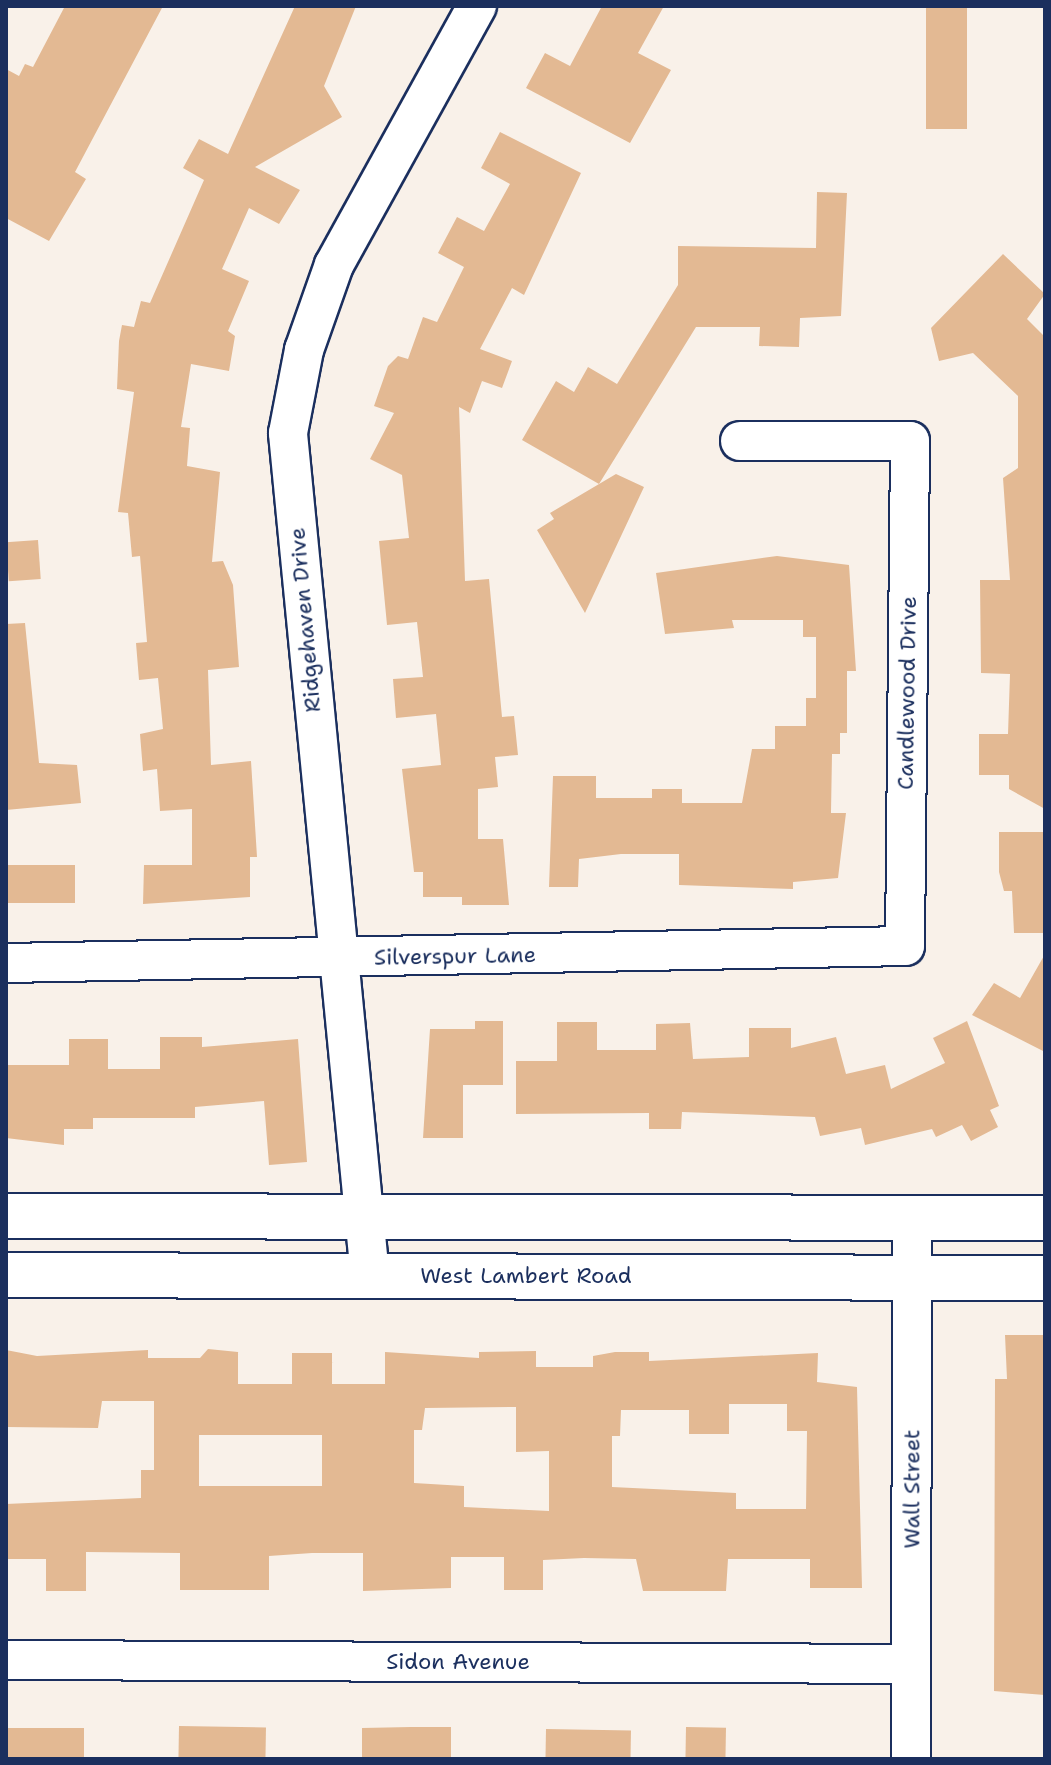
<!DOCTYPE html>
<html>
<head>
<meta charset="utf-8">
<style>
  body { margin:0 }
  #map { position:relative; width:1051px; height:1765px; overflow:hidden; background:#f9f1e9; font-family:"Shantell Sans",sans-serif }
  div>[style] { position:absolute }
  [style*='--x'] { left:calc(var(--x)*1px); top:calc(var(--y)*1px); width:calc(var(--w)*1px); rotate:calc(var(--a)*1deg) }
  .building>* { inset:0; background:#e3b993; transform-origin:0 0 }
  .roads { filter:drop-shadow(2px 0 #1b2f5e) drop-shadow(-2px 0 #1b2f5e) drop-shadow(0 2px #1b2f5e) drop-shadow(0 -2px #1b2f5e) }
  .street>* { height:38px; margin:-19px; padding:0 19px; transform-origin:19px; border-radius:19px; background:#fff }
  .secondary>* { height:44px; margin:-22px; padding:0 22px; transform-origin:22px; border-radius:22px; background:#fff }
  span { translate:-50% -50%; white-space:nowrap; text-align:center; line-height:1.15; -webkit-text-stroke:6px #fff; paint-order:stroke }
  .street-label { font-size:22px; color:#1b2f5e }
  .frame { position:absolute; inset:0; border:8px solid #1b2f5e; pointer-events:none }
</style>
</head>
<body>
<div id="map">
  <div class="building">
    <div style="clip-path:polygon(65px 6px,163px 6px,75px 172px,86px 179px,49px 241px,6px 218px,6px 69px,19px 76px,25px 64px,33px 67px)"></div>
    <div style="clip-path:polygon(295px 6px,356px 6px,324px 86px,342px 117px,255px 167px,300px 190px,279px 224px,249px 208px,222px 269px,249px 281px,228px 331px,235px 336px,229px 371px,191px 364px,181px 427px,190px 428px,187px 466px,220px 472px,212px 562px,223px 561px,233px 585px,239px 667px,208px 670px,211px 765px,251px 761px,257px 857px,250px 857px,250px 897px,143px 904px,144px 865px,192px 865px,192px 809px,160px 811px,157px 769px,143px 771px,140px 734px,163px 729px,158px 678px,139px 680px,136px 643px,147px 642px,140px 556px,132px 557px,128px 513px,118px 512px,134px 392px,117px 389px,119px 341px,122px 325px,134px 327px,141px 301px,150px 303px,204px 180px,183px 168px,199px 139px,228px 154px)"></div>
    <div style="clip-path:polygon(602px 6px,664px 6px,638px 53px,671px 70px,630px 143px,526px 88px,545px 53px,570px 66px)"></div>
    <div style="left:926px;top:6px;width:41px;height:123px"></div>
    <div style="clip-path:polygon(500px 132px,581px 173px,524px 295px,512px 288px,480px 349px,512px 361px,502px 388px,482px 381px,470px 413px,459px 407px,465px 581px,489px 579px,502px 717px,514px 716px,518px 755px,495px 757px,498px 787px,478px 789px,478px 839px,503px 839px,509px 905px,462px 905px,462px 897px,423px 897px,423px 872px,414px 872px,402px 769px,441px 765px,436px 714px,396px 718px,393px 679px,423px 677px,417px 622px,387px 625px,379px 541px,409px 538px,402px 475px,370px 459px,394px 413px,374px 406px,388px 366px,398px 356px,408px 359px,423px 317px,437px 322px,464px 267px,438px 253px,457px 217px,484px 231px,510px 184px,481px 168px)"></div>
    <div style="clip-path:polygon(817px 192px,847px 193px,841px 316px,800px 318px,799px 347px,759px 346px,760px 327px,696px 327px,599px 484px,522px 440px,556px 381px,574px 392px,588px 367px,617px 384px,678px 285px,678px 246px,816px 248px)"></div>
    <div style="clip-path:polygon(1003px 254px,1045px 294px,1027px 319px,1045px 337px,1045px 809px,1009px 789px,1009px 775px,979px 775px,979px 734px,1008px 734px,1010px 674px,981px 673px,980px 580px,1010px 580px,1003px 478px,1018px 468px,1018px 396px,973px 353px,939px 361px,931px 328px)"></div>
    <div style="clip-path:polygon(616px 474px,644px 487px,585px 613px,537px 530px,554px 519px,550px 513px)"></div>
    <div style="left:38px;top:540px;width:39px;height:32px;rotate:86deg"></div>
    <div style="clip-path:polygon(777px 556px,849px 565px,856px 671px,847px 671px,847px 733px,840px 733px,840px 754px,832px 754px,831px 813px,846px 813px,838px 878px,793px 882px,793px 889px,679px 885px,679px 854px,621px 854px,579px 859px,578px 887px,549px 887px,553px 776px,596px 776px,596px 798px,652px 798px,652px 789px,682px 789px,682px 803px,742px 803px,752px 749px,775px 749px,775px 726px,806px 726px,806px 698px,816px 698px,816px 637px,803px 637px,803px 620px,732px 620px,734px 628px,665px 634px,656px 573px)"></div>
    <div style="clip-path:polygon(25px 623px,39px 763px,77px 765px,81px 803px,6px 810px,6px 624px)"></div>
    <div style="clip-path:polygon(999px 832px,1045px 832px,1045px 933px,1014px 933px,1012px 891px,1004px 891px,999px 872px)"></div>
    <div style="left:6px;top:865px;width:69px;height:38px"></div>
    <div style="clip-path:polygon(1045px 954px,1045px 1052px,972px 1015px,994px 983px,1020px 998px)"></div>
    <div style="clip-path:polygon(475px 1021px,503px 1021px,503px 1085px,463px 1085px,463px 1138px,423px 1138px,430px 1029px,475px 1029px)"></div>
    <div style="clip-path:polygon(967px 1021px,999px 1106px,990px 1110px,998px 1127px,971px 1141px,962px 1125px,936px 1137px,932px 1129px,865px 1145px,861px 1128px,820px 1136px,815px 1117px,682px 1112px,681px 1129px,649px 1129px,649px 1113px,516px 1114px,516px 1061px,557px 1061px,557px 1022px,597px 1022px,597px 1050px,656px 1050px,656px 1024px,690px 1023px,693px 1059px,749px 1057px,749px 1028px,791px 1028px,791px 1048px,836px 1037px,846px 1074px,885px 1065px,891px 1089px,945px 1063px,933px 1038px)"></div>
    <div style="clip-path:polygon(160px 1037px,202px 1037px,202px 1047px,298px 1039px,307px 1162px,269px 1165px,264px 1101px,195px 1107px,195px 1118px,93px 1118px,93px 1129px,64px 1129px,64px 1145px,6px 1138px,6px 1065px,69px 1065px,69px 1039px,108px 1039px,108px 1069px,160px 1069px)"></div>
    <div style="clip-path:polygon(1005px 1335px,1045px 1335px,1045px 1695px,994px 1691px,995px 1379px,1007px 1379px)"></div>
    <div style="clip-path:polygon(evenodd,208px 1349px,238px 1352px,238px 1384px,292px 1384px,292px 1353px,332px 1353px,332px 1384px,385px 1384px,385px 1352px,479px 1358px,479px 1352px,536px 1351px,536px 1367px,593px 1367px,593px 1356px,615px 1352px,649px 1352px,649px 1361px,818px 1353px,817px 1382px,857px 1387px,862px 1588px,810px 1588px,810px 1559px,728px 1559px,726px 1591px,643px 1591px,636px 1559px,584px 1558px,543px 1560px,543px 1590px,504px 1590px,504px 1557px,451px 1557px,451px 1588px,363px 1591px,363px 1553px,312px 1553px,269px 1556px,269px 1590px,180px 1590px,180px 1553px,86px 1552px,86px 1591px,46px 1591px,46px 1559px,6px 1559px,6px 1504px,141px 1498px,141px 1470px,154px 1470px,154px 1401px,102px 1401px,98px 1428px,6px 1427px,6px 1350px,37px 1356px,148px 1350px,148px 1358px,200px 1358px,208px 1349px,729px 1404px,787px 1404px,787px 1431px,807px 1431px,806px 1509px,736px 1509px,736px 1493px,612px 1487px,612px 1436px,620px 1436px,621px 1410px,689px 1410px,689px 1434px,729px 1434px,729px 1404px,208px 1349px,516px 1407px,516px 1452px,549px 1451px,549px 1511px,464px 1507px,464px 1486px,414px 1483px,414px 1430px,422px 1430px,425px 1408px,516px 1407px,208px 1349px,199px 1435px,322px 1435px,322px 1486px,199px 1486px,199px 1435px)"></div>
    <div style="left:179px;top:1726px;width:87px;height:33px;rotate:1deg"></div>
    <div style="clip-path:polygon(411px 1727px,451px 1727px,451px 1759px,362px 1759px,362px 1728px)"></div>
    <div style="left:686px;top:1727px;width:40px;height:32px;rotate:1deg"></div>
    <div style="left:6px;top:1728px;width:78px;height:31px"></div>
    <div style="left:546px;top:1729px;width:85px;height:30px;rotate:1deg"></div>
  </div>
  <div class="roads">
    <div class="street">
      <div style="--x:6;--y:963;--w:899;--a:-1.08"></div>
      <div style="--x:905;--y:946;--w:505;--a:-89.43"></div>
      <div style="--x:910;--y:441;--w:170;--a:180"></div>
      <div style="--x:370;--y:1276;--w:847;--a:-95.56"></div>
      <div style="--x:288;--y:433;--w:85;--a:-79.1"></div>
      <div style="--x:304;--y:350;--w:90;--a:-70.6"></div>
      <div style="--x:334;--y:265;--w:296;--a:-61.1"></div>
      <div style="--x:6;--y:1660;--w:905;--a:0.25"></div>
      <div style="--x:911;--y:1759;--w:540;--a:-89.89"></div>
    </div>
    <div class="secondary">
      <div style="--x:6;--y:1216;--w:1039;--a:0.11"></div>
      <div style="--x:6;--y:1275;--w:1039;--a:0.17"></div>
    </div>
  </div>
  <div class="street-label">
    <span style="left:305px;top:620px;rotate:-95deg">Ridgehaven Drive</span>
    <span style="left:907px;top:693px;rotate:-89deg">Candlewood Drive</span>
    <span style="left:455px;top:956px;rotate:-1deg">Silverspur Lane</span>
    <span style="left:526px;top:1276px">West Lambert Road</span>
    <span style="left:912px;top:1489px;rotate:-90deg">Wall Street</span>
    <span style="left:458px;top:1662px">Sidon Avenue</span>
  </div>
  <div class="frame"></div>
</div>
</body>
</html>
